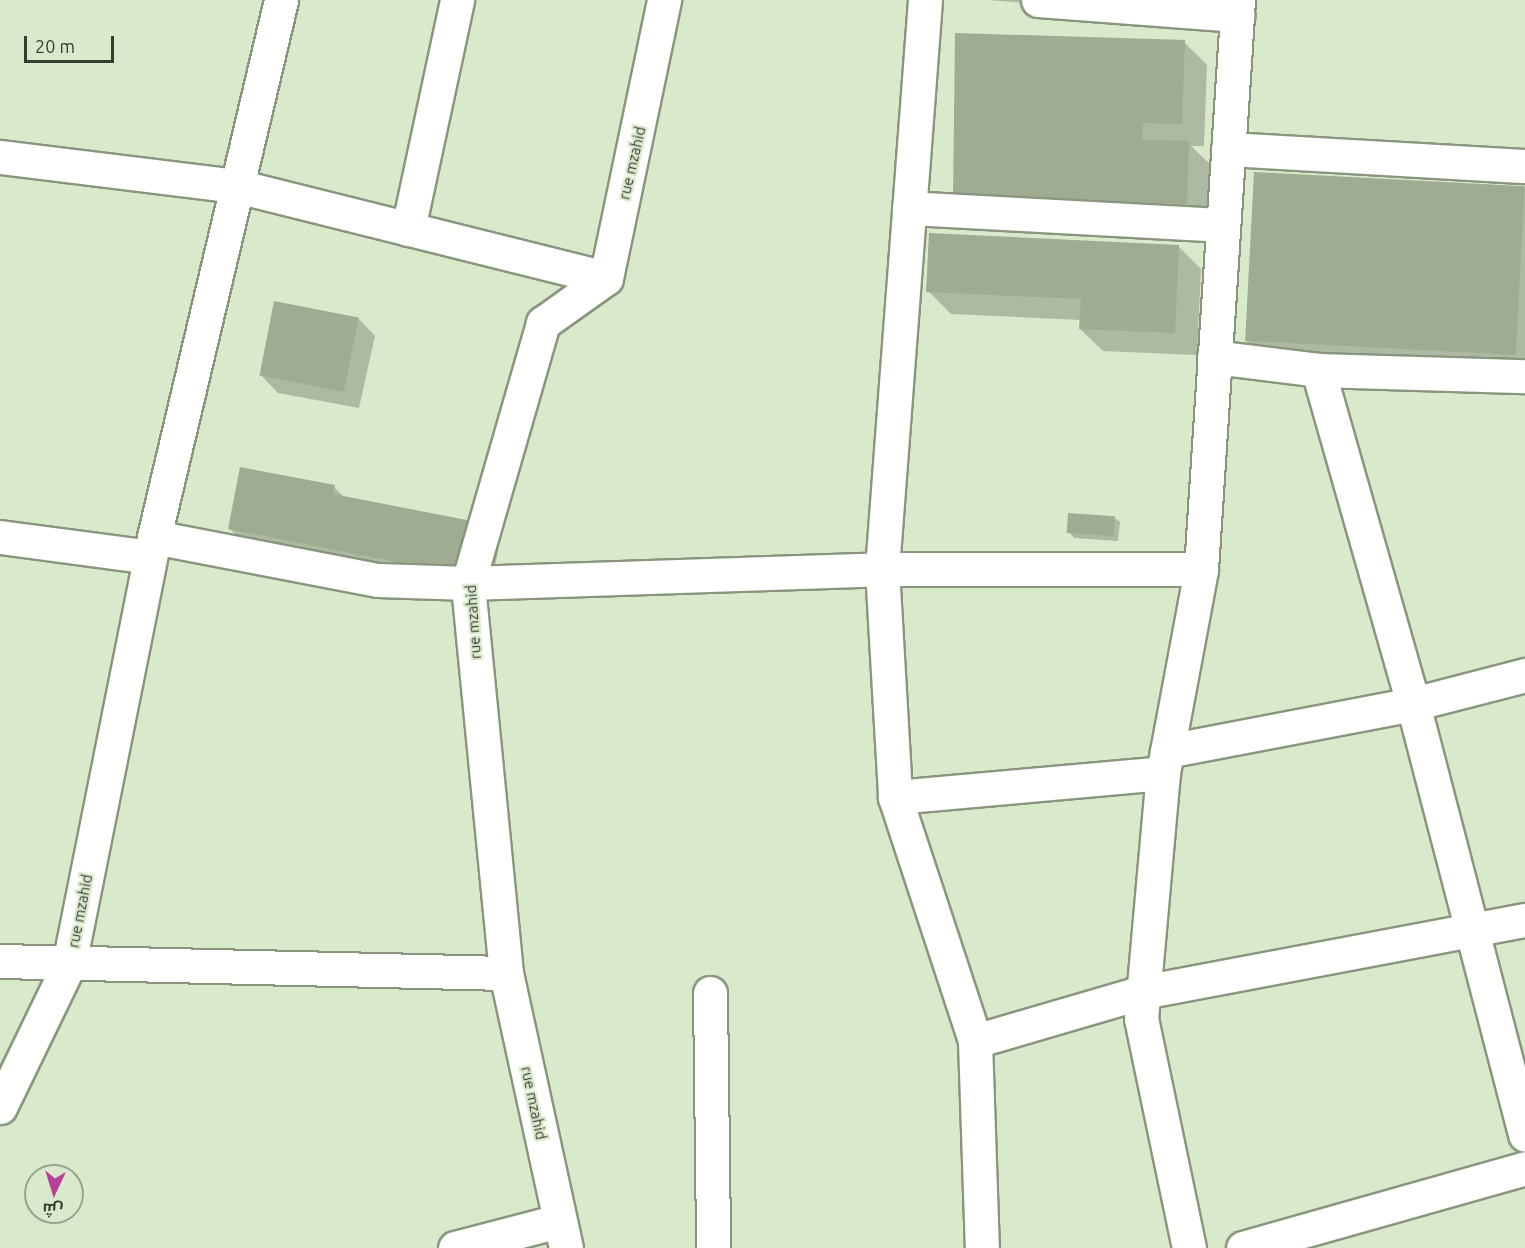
<!DOCTYPE html>
<html>
<head>
<meta charset="utf-8">
<style>
  body { margin:0 }
  #map { position:relative; width:1525px; height:1248px; overflow:hidden; background:#dae8cc; font-family:Ubuntu,Cairo,sans-serif }
  div>[style] { position:absolute }
  [style*='--x'] { left:calc(var(--x)*1px); top:calc(var(--y)*1px); width:calc(var(--w)*1px); rotate:calc(var(--a)*1deg) }
  .shadow>* { inset:0; background:#0003 }
  .building>* { inset:0; background:#9fac92; transform-origin:0 0 }
  .roads { filter:drop-shadow(2px 0 #89967d) drop-shadow(-2px 0 #89967d) drop-shadow(0 2px #89967d) drop-shadow(0 -2px #89967d) }
  .minor>* { height:33px; margin:-16.5px; padding:0 16.5px; transform-origin:16.5px; border-radius:16.5px; background:#fff }
  span { translate:-50% -50%; white-space:nowrap; text-align:center; line-height:1.15; -webkit-text-stroke:4.5px #dae8cc; paint-order:stroke }
  .street-label { font-size:15px; color:#373d32 }
  .north { position:absolute; left:24px; top:1164px; width:60px; height:60px; box-sizing:border-box; background:#dae8cc; border:2px solid #99a48e; border-radius:50%; rotate:184deg; font-size:16px; font-weight:700; line-height:24px; text-align:center; color:#373d32 }
  .north::after { content:''; display:block; margin:auto; width:21px; height:27px; background:#b74198; clip-path:polygon(50% 0,100% 100%,50% 72%,0 100%) }
  .scale { position:absolute; left:24px; top:36px; width:90px; height:27px; box-sizing:border-box; border:3px solid #373d32; border-top:0; padding-left:8px; font-size:18px; line-height:21px; white-space:nowrap; color:#373d32; -webkit-text-stroke:4px #dae8cc; paint-order:stroke }
</style>
</head>
<body>
<div id="map">
  <div class="shadow">
    <div style="clip-path:polygon(987px 0,1053px 0,1053px 5px)"></div>
    <div style="clip-path:polygon(1184px 42px,1207px 65px,1204px 146px,1191px 146px,1211px 165px,1209px 226px,977px 219px)"></div>
    <div style="clip-path:polygon(1525px 188px,1525px 375px,1269px 363px,1246px 341px)"></div>
    <div style="clip-path:polygon(1178px 246px,1201px 269px,1197px 355px,1103px 351px,1080px 329px,1081px 320px,951px 314px,928px 291px)"></div>
    <div style="clip-path:polygon(275px 302px,358px 318px,375px 336px,359px 408px,278px 393px,261px 375px)"></div>
    <div style="clip-path:polygon(334px 487px,345px 498px,476px 524px,499px 546px,489px 597px,253px 551px,230px 529px)"></div>
    <div style="clip-path:polygon(1114px 517px,1120px 522px,1118px 541px,1074px 538px,1069px 532px)"></div>
  </div>
  <div class="building">
    <div style="clip-path:polygon(955px 33px,1185px 40px,1182px 124px,1143px 123px,1142px 140px,1189px 141px,1187px 204px,953px 197px)"></div>
    <div style="left:1254px;top:172px;width:271px;height:169px;rotate:3deg"></div>
    <div style="clip-path:polygon(929px 233px,1179px 245px,1175px 333px,1079px 329px,1081px 299px,926px 292px)"></div>
    <div style="left:274px;top:301px;width:86px;height:76px;rotate:11deg"></div>
    <div style="clip-path:polygon(240px 467px,335px 485px,333px 494px,477px 522px,467px 576px,228px 529px)"></div>
    <div style="left:1068px;top:513px;width:47px;height:20px;rotate:4deg"></div>
  </div>
  <div class="roads">
    <div class="minor">
      <div style="--x:925;--y:0;--w:571;--a:94.32"></div>
      <div style="--x:882;--y:569;--w:228;--a:86.7"></div>
      <div style="--x:895;--y:797;--w:257;--a:71.8"></div>
      <div style="--x:975;--y:1041;--w:207;--a:88.1"></div>
      <div style="--x:1038;--y:0;--w:200;--a:4.3"></div>
      <div style="--x:1228;--y:149;--w:297;--a:3.3"></div>
      <div style="--x:0;--y:157;--w:239;--a:7"></div>
      <div style="--x:237;--y:186;--w:380;--a:14"></div>
      <div style="--x:909;--y:208;--w:314;--a:3.1"></div>
      <div style="--x:408;--y:229;--w:234;--a:-77.9"></div>
      <div style="--x:1214;--y:357;--w:105;--a:7.1"></div>
      <div style="--x:1318;--y:370;--w:207;--a:1.7"></div>
      <div style="--x:1318;--y:370;--w:347;--a:74.1"></div>
      <div style="--x:1413;--y:704;--w:445;--a:75.4"></div>
      <div style="--x:0;--y:537;--w:151;--a:7.6"></div>
      <div style="--x:154;--y:537;--w:228;--a:10.9"></div>
      <div style="--x:378;--y:580;--w:90;--a:1.9"></div>
      <div style="--x:468;--y:583;--w:414;--a:-1.9"></div>
      <div style="--x:882;--y:569;--w:319;--a:0"></div>
      <div style="--x:1167;--y:751;--w:250;--a:-10.8"></div>
      <div style="--x:1413;--y:704;--w:116;--a:-14.5"></div>
      <div style="--x:895;--y:797;--w:269;--a:-5.1"></div>
      <div style="--x:0;--y:961;--w:506;--a:1.36"></div>
      <div style="--x:710;--y:993;--w:255;--a:89.3"></div>
      <div style="--x:975;--y:1041;--w:175;--a:-16.3"></div>
      <div style="--x:1143;--y:992;--w:389;--a:-10.7"></div>
      <div style="--x:0;--y:1107;--w:159;--a:-64.2"></div>
      <div style="--x:69;--y:964;--w:435;--a:-78.7"></div>
      <div style="--x:154;--y:537;--w:552;--a:-76.69"></div>
      <div style="--x:455;--y:1248;--w:107;--a:-14.6"></div>
      <div style="--x:566;--y:1248;--w:281;--a:-102.3"></div>
      <div style="--x:506;--y:973;--w:392;--a:-95.6"></div>
      <div style="--x:468;--y:583;--w:271;--a:-73.9"></div>
      <div style="--x:543;--y:323;--w:77;--a:-35.5"></div>
      <div style="--x:606;--y:278;--w:284;--a:-78.2"></div>
      <div style="--x:1189;--y:1248;--w:234;--a:-101.8"></div>
      <div style="--x:1141;--y:1019;--w:247;--a:-84.9"></div>
      <div style="--x:1163;--y:773;--w:208;--a:-79.4"></div>
      <div style="--x:1201;--y:569;--w:570;--a:-86.28"></div>
      <div style="--x:1243;--y:1248;--w:293;--a:-15.8"></div>
    </div>
  </div>
  <div class="street-label">
    <span style="left:632px;top:163px;rotate:-77deg">rue mzahid</span>
    <span style="left:473px;top:622px;rotate:-94deg">rue mzahid</span>
    <span style="left:80px;top:911px;rotate:-79deg">rue mzahid</span>
    <span style="left:534px;top:1103px;rotate:78deg">rue mzahid</span>
  </div>
  <div class="north">ش</div>
  <div class="scale">20 m</div>
</div>
</body>
</html>
